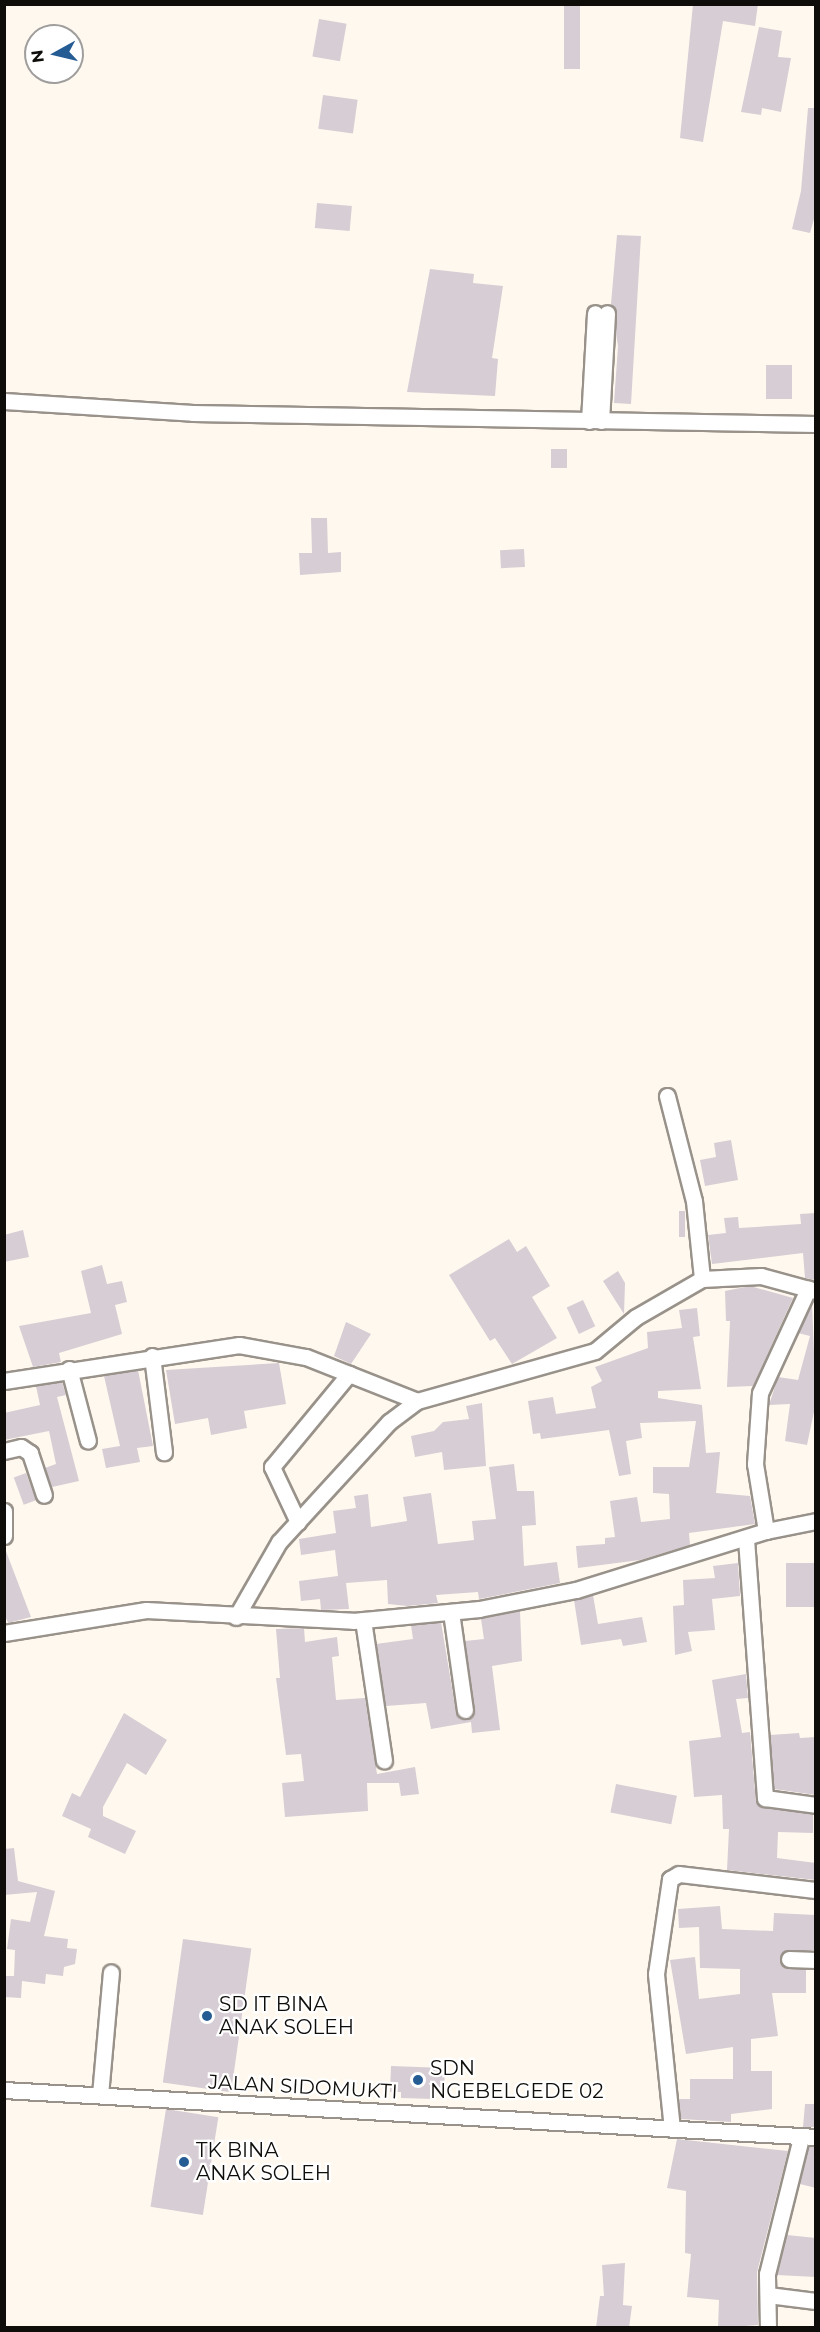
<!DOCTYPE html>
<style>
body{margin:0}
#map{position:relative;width:820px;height:2332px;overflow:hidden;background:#fff8ef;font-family:Montserrat,sans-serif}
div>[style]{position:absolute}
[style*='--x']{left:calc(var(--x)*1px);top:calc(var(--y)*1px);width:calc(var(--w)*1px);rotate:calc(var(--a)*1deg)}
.building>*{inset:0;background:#d7cdd4;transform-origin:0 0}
.roads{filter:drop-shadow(2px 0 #98928a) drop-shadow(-2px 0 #98928a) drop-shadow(0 2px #98928a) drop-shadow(0 -2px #98928a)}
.minor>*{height:15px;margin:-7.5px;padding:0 7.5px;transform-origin:7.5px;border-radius:7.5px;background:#fff}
.dots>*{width:16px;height:16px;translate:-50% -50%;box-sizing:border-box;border:3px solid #fff;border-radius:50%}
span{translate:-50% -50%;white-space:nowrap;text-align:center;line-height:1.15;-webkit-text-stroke:4.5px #fff;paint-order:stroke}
.poi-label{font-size:20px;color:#0f0d0a}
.left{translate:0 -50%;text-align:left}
.street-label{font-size:20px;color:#0f0d0a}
.frame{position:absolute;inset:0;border:6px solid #0f0d0a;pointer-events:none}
.north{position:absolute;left:24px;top:24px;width:60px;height:60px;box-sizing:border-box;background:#fff;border:2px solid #9f9e9d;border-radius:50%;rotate:262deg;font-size:16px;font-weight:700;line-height:24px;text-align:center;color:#0f0d0a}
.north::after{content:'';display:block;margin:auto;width:21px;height:27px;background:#255c94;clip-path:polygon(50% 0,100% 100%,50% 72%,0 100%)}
</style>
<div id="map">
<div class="building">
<i style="left:564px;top:4px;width:16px;height:65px"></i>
<i style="clip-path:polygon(693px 4px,758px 4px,755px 26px,723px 21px,703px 142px,680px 138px)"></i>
<i style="left:319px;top:19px;width:28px;height:38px;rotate:10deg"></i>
<i style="clip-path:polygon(759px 27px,782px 31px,778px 57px,791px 58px,781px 112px,762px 108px,761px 115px,741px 112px)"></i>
<i style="left:323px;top:95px;width:35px;height:34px;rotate:8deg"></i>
<i style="clip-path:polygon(808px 108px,816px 108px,816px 212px,810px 233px,792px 229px,801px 191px)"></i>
<i style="left:317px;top:203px;width:35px;height:25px;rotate:5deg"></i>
<i style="clip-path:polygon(617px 235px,641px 236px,631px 404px,614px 403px,618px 346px,611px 304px)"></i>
<i style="clip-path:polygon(430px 269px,474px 274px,473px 283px,503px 286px,492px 358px,498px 359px,495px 396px,407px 392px)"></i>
<i style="left:792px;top:365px;width:34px;height:26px;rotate:90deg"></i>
<i style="left:551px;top:449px;width:16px;height:19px"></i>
<i style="clip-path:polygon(311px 518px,327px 518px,328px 553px,341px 552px,341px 572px,300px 575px,299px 553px,312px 553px)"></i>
<i style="left:524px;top:549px;width:18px;height:24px;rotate:87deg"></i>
<i style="clip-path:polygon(731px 1140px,738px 1180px,705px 1186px,700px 1160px,716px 1157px,714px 1143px)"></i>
<i style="left:679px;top:1211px;width:6px;height:26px"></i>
<i style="clip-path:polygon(816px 1213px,816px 1280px,805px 1278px,803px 1253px,712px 1264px,708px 1235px,726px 1233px,724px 1218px,738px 1217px,739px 1228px,801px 1224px,800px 1214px)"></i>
<i style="clip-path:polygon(23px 1230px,29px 1257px,4px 1262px,4px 1235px)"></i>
<i style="clip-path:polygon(509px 1239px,517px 1252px,526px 1246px,550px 1286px,532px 1297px,557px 1338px,512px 1364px,495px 1338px,490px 1341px,449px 1275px)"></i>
<i style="clip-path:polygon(102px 1265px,107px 1284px,122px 1281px,127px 1302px,115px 1305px,122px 1334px,59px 1353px,61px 1362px,33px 1367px,19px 1326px,91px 1313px,81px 1271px)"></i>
<i style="clip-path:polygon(618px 1271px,625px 1283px,624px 1314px,603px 1281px)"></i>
<i style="clip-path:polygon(750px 1286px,793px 1298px,753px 1386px,727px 1387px,730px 1321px,726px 1321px,725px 1291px)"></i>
<i style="left:583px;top:1300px;width:29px;height:18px;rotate:65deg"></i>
<i style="clip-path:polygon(812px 1303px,816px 1402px,807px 1445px,785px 1441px,790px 1404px,769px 1405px,778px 1377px,798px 1380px,810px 1336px,798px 1333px)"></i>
<i style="clip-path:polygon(697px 1308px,700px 1336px,693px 1337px,701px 1389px,658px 1391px,658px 1398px,702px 1405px,706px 1453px,720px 1452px,716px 1493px,750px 1496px,755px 1524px,689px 1533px,690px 1545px,640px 1560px,578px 1568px,576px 1546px,605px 1544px,605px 1538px,615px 1537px,610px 1501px,637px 1497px,641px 1522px,670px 1519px,669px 1494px,653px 1493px,653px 1467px,689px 1467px,696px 1421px,640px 1423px,642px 1438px,626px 1441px,631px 1474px,619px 1476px,609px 1430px,541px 1439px,540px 1433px,533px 1434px,528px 1401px,553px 1397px,556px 1414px,596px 1408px,591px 1387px,602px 1381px,595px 1367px,648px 1348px,647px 1332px,682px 1328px,679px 1310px)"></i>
<i style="clip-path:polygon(346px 1322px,371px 1334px,351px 1364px,334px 1356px)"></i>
<i style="clip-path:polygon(279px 1363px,286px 1404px,244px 1411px,247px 1428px,211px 1435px,208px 1418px,175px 1424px,166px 1370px)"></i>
<i style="clip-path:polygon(138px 1370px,153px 1446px,137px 1448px,140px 1462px,106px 1468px,102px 1449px,120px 1446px,104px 1376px)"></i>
<i style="clip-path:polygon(62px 1382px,66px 1395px,57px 1397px,79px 1481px,52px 1487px,45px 1468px,56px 1464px,49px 1431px,4px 1440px,4px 1413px,40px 1405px,36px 1386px)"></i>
<i style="clip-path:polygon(482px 1403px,486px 1466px,444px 1470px,442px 1452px,415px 1457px,411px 1436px,434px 1431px,443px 1422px,469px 1419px,466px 1406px)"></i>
<i style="clip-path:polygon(514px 1464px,517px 1491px,534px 1491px,536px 1525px,522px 1526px,524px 1566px,557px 1562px,560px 1583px,479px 1599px,478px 1592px,436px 1595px,438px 1603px,407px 1606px,388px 1604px,387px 1580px,346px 1583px,349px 1609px,321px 1610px,320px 1599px,301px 1601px,299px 1581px,338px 1576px,335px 1550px,301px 1555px,299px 1539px,336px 1533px,333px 1511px,356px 1508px,354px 1496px,368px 1494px,371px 1527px,407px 1521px,403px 1497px,431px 1493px,438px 1544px,474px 1540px,472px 1521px,496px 1519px,489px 1467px)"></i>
<i style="left:26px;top:1473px;width:29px;height:13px;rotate:70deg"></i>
<i style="clip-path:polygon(4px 1546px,31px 1617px,8px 1623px,4px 1613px)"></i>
<i style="clip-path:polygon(738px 1563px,740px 1596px,712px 1599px,715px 1630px,688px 1632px,692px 1651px,675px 1655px,673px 1606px,684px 1605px,683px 1580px,715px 1578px,713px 1566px)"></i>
<i style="left:816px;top:1563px;width:44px;height:30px;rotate:90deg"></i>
<i style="clip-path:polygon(593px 1595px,598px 1624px,642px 1617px,647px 1642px,623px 1646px,621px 1639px,581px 1645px,574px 1600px)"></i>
<i style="clip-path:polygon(520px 1611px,522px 1661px,492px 1666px,500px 1730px,472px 1733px,471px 1722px,431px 1729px,426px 1703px,386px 1706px,376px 1644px,413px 1639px,411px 1625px,441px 1622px,456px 1712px,462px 1719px,471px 1718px,475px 1709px,465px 1641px,484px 1639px,481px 1619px)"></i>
<i style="clip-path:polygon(304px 1628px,305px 1642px,337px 1637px,339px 1656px,332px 1657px,336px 1700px,365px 1698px,377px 1774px,415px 1767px,419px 1794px,401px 1796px,399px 1783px,367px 1783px,368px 1811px,285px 1817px,282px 1783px,304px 1781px,301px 1754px,286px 1755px,276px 1678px,280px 1678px,276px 1629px)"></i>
<i style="clip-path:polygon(746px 1674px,748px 1698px,736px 1699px,742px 1733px,750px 1732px,756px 1802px,813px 1814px,813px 1833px,778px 1832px,777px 1858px,816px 1863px,816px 1880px,727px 1870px,729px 1829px,723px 1829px,722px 1795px,694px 1797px,689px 1741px,721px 1737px,712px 1680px)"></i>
<i style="clip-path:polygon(124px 1713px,167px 1740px,146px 1775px,127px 1763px,103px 1807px,103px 1816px,136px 1831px,125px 1854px,88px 1837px,91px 1829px,62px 1816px,72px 1793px,80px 1797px)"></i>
<i style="clip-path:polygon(799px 1733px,800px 1738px,816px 1737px,816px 1795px,774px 1789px,770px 1735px)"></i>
<i style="left:616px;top:1784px;width:62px;height:29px;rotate:11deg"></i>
<i style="clip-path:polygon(14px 1848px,18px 1881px,55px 1891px,44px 1936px,68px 1939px,67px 1948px,77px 1949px,75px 1964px,64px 1967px,63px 1976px,46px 1974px,45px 1984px,22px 1981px,21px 1998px,4px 1997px,4px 1976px,14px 1976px,15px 1950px,7px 1949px,11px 1919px,30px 1922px,37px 1892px,4px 1895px,4px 1849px)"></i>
<i style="clip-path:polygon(720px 1906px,722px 1929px,773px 1931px,774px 1913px,816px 1915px,816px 1950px,781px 1953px,783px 1967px,806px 1969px,806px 1993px,772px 1993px,778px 2036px,751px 2039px,751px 2071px,772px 2071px,772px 2109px,731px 2114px,731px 2122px,681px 2119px,679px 2099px,690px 2099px,690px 2079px,733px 2079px,733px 2047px,686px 2054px,670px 1960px,695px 1957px,699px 1999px,740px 1994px,740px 1969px,700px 1968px,699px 1927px,679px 1928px,678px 1909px)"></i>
<i style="left:183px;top:1939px;width:69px;height:145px;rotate:8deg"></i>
<i style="clip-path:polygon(391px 2066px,445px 2068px,444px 2094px,434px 2093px,434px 2099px,401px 2098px,401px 2092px,390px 2092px)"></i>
<i style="clip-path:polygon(805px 2104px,816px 2104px,816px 2127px,803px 2127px)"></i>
<i style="left:166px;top:2109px;width:53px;height:99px;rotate:9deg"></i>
<i style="clip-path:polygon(677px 2139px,788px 2151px,757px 2272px,758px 2325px,718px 2328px,719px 2300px,687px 2297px,691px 2254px,685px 2253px,686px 2191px,667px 2188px)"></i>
<i style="clip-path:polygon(809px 2146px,816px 2147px,816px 2188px,800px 2184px)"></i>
<i style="clip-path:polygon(787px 2235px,816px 2238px,816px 2277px,777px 2275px)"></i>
<i style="clip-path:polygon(625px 2263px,623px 2305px,632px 2306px,629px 2328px,596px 2328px,600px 2296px,604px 2296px,602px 2265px)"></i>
</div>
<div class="roads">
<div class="minor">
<i style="--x:4;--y:401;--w:189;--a:3.6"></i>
<i style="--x:193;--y:413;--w:623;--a:1.01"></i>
<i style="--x:589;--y:421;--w:108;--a:-86.8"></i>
<i style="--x:601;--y:421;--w:108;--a:-86.8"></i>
<i style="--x:667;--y:1096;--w:108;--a:75.6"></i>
<i style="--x:694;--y:1201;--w:78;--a:84.1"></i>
<i style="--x:152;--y:1356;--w:97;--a:82.9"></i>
<i style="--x:69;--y:1369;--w:74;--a:75.2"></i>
<i style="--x:4;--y:1381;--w:238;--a:-8.7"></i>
<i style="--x:239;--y:1345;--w:68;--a:10.2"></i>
<i style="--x:306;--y:1357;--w:119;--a:21.6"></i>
<i style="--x:4;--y:1451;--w:17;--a:-13"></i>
<i style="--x:21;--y:1447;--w:11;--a:34"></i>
<i style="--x:30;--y:1453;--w:44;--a:71.6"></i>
<i style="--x:4;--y:1511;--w:25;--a:90"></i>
<i style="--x:298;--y:1522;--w:61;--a:-115.3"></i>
<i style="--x:272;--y:1467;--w:121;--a:-50.4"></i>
<i style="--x:766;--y:1531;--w:68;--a:-99.3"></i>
<i style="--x:755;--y:1464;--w:71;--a:-86"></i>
<i style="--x:760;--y:1393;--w:115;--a:-65.2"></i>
<i style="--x:746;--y:1539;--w:260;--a:85.8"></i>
<i style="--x:765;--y:1798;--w:51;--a:7.8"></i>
<i style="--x:451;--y:1612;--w:99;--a:81.9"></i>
<i style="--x:236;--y:1617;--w:86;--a:-60.2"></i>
<i style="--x:279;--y:1542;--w:163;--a:-47.5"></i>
<i style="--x:389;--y:1422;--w:35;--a:-37"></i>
<i style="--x:417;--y:1401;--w:185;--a:-15.7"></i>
<i style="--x:595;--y:1351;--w:53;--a:-39.7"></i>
<i style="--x:636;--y:1317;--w:76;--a:-29.9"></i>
<i style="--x:702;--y:1279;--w:59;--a:-2.9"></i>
<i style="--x:761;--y:1276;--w:57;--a:15.3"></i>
<i style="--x:363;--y:1620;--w:142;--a:81.5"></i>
<i style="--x:4;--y:1633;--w:144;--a:-9.2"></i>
<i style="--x:146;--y:1610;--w:207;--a:3"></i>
<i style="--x:353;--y:1621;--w:127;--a:-5.4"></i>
<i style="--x:479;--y:1609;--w:99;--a:-11.1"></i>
<i style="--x:576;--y:1590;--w:199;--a:-17.3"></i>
<i style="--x:766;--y:1531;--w:51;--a:-11.3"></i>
<i style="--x:789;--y:1959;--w:27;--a:2"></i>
<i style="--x:4;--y:2090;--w:813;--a:3.31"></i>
<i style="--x:100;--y:2095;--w:123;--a:-84.9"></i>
<i style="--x:672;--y:2129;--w:156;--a:-95.9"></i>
<i style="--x:656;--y:1974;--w:96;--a:-81.6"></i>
<i style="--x:670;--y:1879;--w:10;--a:-29"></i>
<i style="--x:679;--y:1874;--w:138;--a:6.7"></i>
<i style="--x:768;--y:2295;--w:48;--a:7.1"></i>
<i style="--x:768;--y:2328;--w:54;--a:-91.1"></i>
<i style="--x:767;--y:2274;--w:140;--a:-76"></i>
</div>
</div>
<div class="dots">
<i style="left:207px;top:2016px;background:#255c94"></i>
<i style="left:418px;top:2080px;background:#255c94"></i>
<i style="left:184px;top:2162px;background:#255c94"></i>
</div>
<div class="poi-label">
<span class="left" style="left:219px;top:2016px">SD IT BINA<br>ANAK SOLEH</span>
<span class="left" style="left:430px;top:2080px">SDN<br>NGEBELGEDE 02</span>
<span class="left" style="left:196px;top:2162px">TK BINA<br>ANAK SOLEH</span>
</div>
<div class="street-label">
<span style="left:303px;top:2087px;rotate:3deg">JALAN SIDOMUKTI</span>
</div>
<div class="frame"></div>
<div class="north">N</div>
</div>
